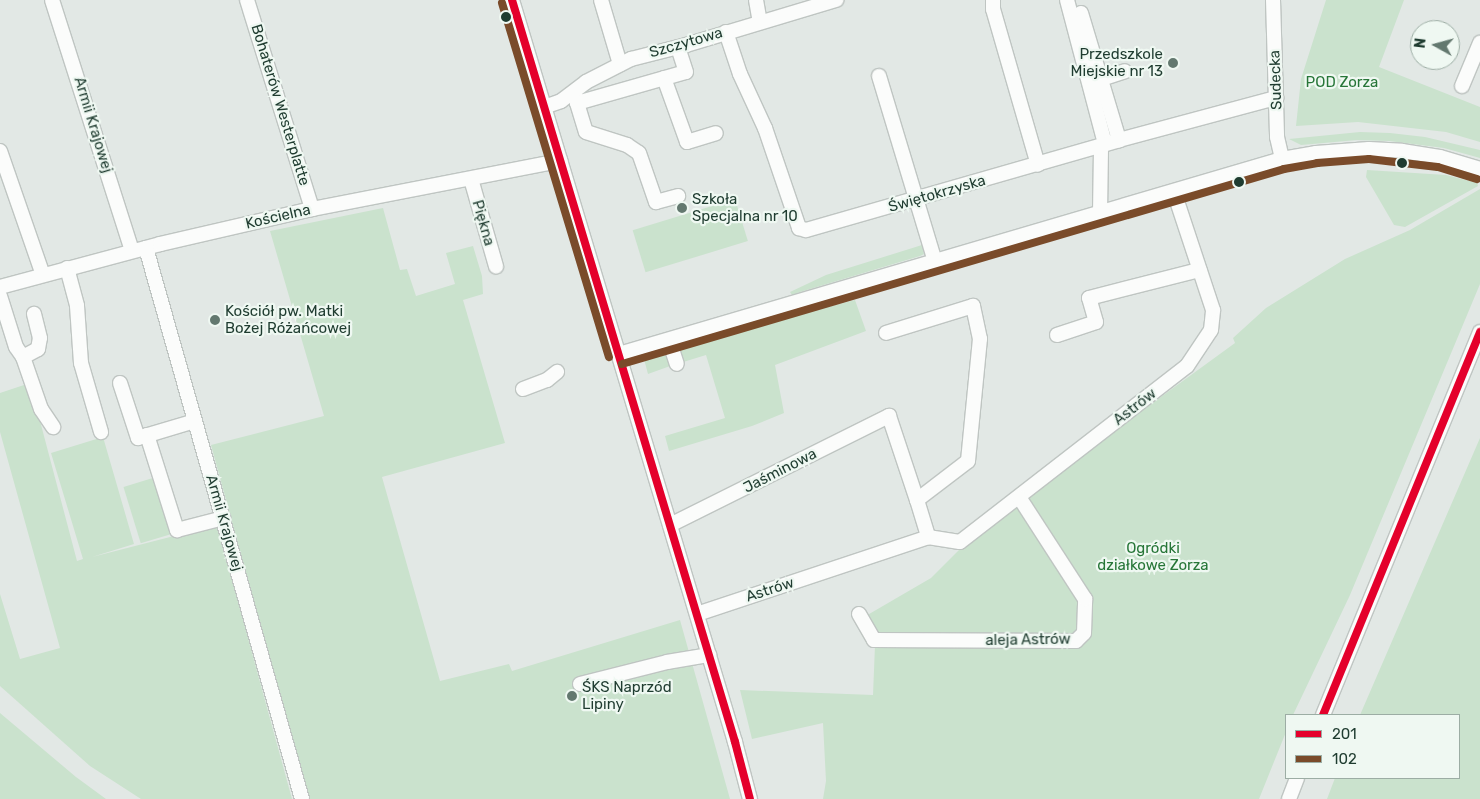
<!DOCTYPE html>
<meta charset="utf-8">
<style>
body{margin:0}
#map{position:relative;width:1480px;height:799px;overflow:hidden;background:#e2e8e5;font-family:Rubik,sans-serif}
div>[style]{position:absolute}
[style*='--x']{left:calc(var(--x)*1px);top:calc(var(--y)*1px);width:calc(var(--w)*1px);rotate:calc(var(--a)*1deg)}
.green>*{inset:0;background:#cae2cd;transform-origin:0 0}
.roads{filter:drop-shadow(1px 0 #bfc5c2) drop-shadow(-1px 0 #bfc5c2) drop-shadow(0 1px #bfc5c2) drop-shadow(0 -1px #bfc5c2)}
.minor>*{height:14px;margin:-7px;padding:0 7px;transform-origin:7px;border-radius:7px;background:#fbfcfb}
.bus-1>*{height:8px;margin:-4px;padding:0 4px;transform-origin:4px;border-radius:4px;background:#e4002b}
.bus-2>*{height:8px;margin:-4px;padding:0 4px;transform-origin:4px;border-radius:4px;background:#7a4b2a}
.dots>*{width:14px;height:14px;translate:-50% -50%;box-sizing:border-box;border:2px solid #eff8f2;border-radius:50%}
span{translate:-50% -50%;white-space:nowrap;text-align:center;line-height:1.15;-webkit-text-stroke:4.5px #eff8f2;paint-order:stroke}
.street-label{font-size:15px;color:#1f3c30}
.poi-label{font-size:15px;color:#1f3c30}
.right{translate:-100% -50%;text-align:right}
.left{translate:0 -50%;text-align:left}
.park-label{font-size:15px;color:#277638}
.legend{position:absolute;left:1285px;top:714px;width:175px;height:65px;box-sizing:border-box;background:#eff8f2;border:1px solid #9cada4;margin:0;padding:6px 9px;list-style:none;font-size:15px;color:#1f3c30}
.legend li{display:flex;align-items:center;gap:10px;height:25px}
.legend b{width:25px;border:1px solid #9cada4}
.north{position:absolute;left:1410px;top:20px;width:50px;height:50px;box-sizing:border-box;background:#eff8f2;border:1px solid #9cada4;border-radius:50%;rotate:277deg;font-size:14px;font-weight:700;line-height:20px;text-align:center;color:#1f3c30}
.north::after{content:'';display:block;margin:auto;width:18px;height:22px;background:#63786f;clip-path:polygon(50% 0,100% 100%,50% 72%,0 100%)}
</style>
<div id="map">
<div class="green">
<i style="clip-path:polygon(1326px 0,1404px 0,1379px 67px,1480px 107px,1480px 142px,1446px 132px,1358px 122px,1296px 126px,1301px 79px)"></i>
<i style="clip-path:polygon(1360px 132px,1390px 133px,1425px 137px,1480px 150px,1480px 158px,1444px 148px,1389px 141px,1357px 140px,1301px 145px,1289px 139px)"></i>
<i style="clip-path:polygon(1367px 170px,1446px 175px,1477px 183px,1478px 186px,1405px 227px,1394px 225px,1366px 177px)"></i>
<i style="clip-path:polygon(1480px 189px,1480px 284px,1350px 595px,1293px 715px,1286px 715px,1286px 732px,1259px 799px,823px 799px,826px 781px,823px 723px,752px 739px,740px 690px,873px 695px,875px 645px,864px 617px,931px 578px,981px 528px,1235px 343px,1233px 338px,1266px 308px,1345px 259px,1410px 230px)"></i>
<i style="left:735px;top:199px;width:44px;height:107px;rotate:73deg"></i>
<i style="clip-path:polygon(383px 208px,400px 270px,407px 269px,416px 296px,455px 284px,446px 253px,473px 246px,482px 276px,483px 294px,463px 300px,505px 443px,382px 477px,440px 681px,509px 664px,512px 671px,680px 620px,730px 799px,308px 799px,211px 445px,324px 416px,270px 231px)"></i>
<i style="clip-path:polygon(922px 245px,924px 254px,920px 256px,800px 292px,792px 295px,790px 292px,826px 275px)"></i>
<i style="clip-path:polygon(855px 300px,866px 331px,775px 365px,784px 413px,752px 426px,669px 451px,665px 436px,725px 418px,706px 355px,680px 363px,681px 345px)"></i>
<i style="clip-path:polygon(662px 352px,673px 365px,648px 374px,644px 359px)"></i>
<i style="clip-path:polygon(30px 383px,77px 561px,83px 559px,51px 453px,103px 437px,134px 544px,92px 557px,217px 525px,292px 799px,141px 799px,90px 766px,0 686px,0 594px,20px 659px,60px 648px,0 432px,0 393px)"></i>
<i style="clip-path:polygon(1480px 438px,1480px 799px,1327px 799px,1335px 778px,1459px 778px,1459px 715px,1360px 715px)"></i>
<i style="left:156px;top:477px;width:59px;height:34px;rotate:73deg"></i>
<i style="clip-path:polygon(0 713px,76px 777px,106px 799px,0 799px)"></i>
</div>
<div class="roads">
<div class="minor">
<i style="--x:52;--y:0;--w:263;--a:72.3"></i>
<i style="--x:247;--y:0;--w:219;--a:72.7"></i>
<i style="--x:512;--y:0;--w:775;--a:73.27"></i>
<i style="--x:735;--y:742;--w:59;--a:75.3"></i>
<i style="--x:601;--y:0;--w:67;--a:73.5"></i>
<i style="--x:756;--y:0;--w:22;--a:80"></i>
<i style="--x:993;--y:0;--w:9;--a:90"></i>
<i style="--x:993;--y:9;--w:162;--a:73.9"></i>
<i style="--x:1067;--y:0;--w:149;--a:75.2"></i>
<i style="--x:1273;--y:0;--w:137;--a:88.3"></i>
<i style="--x:1277;--y:137;--w:23;--a:77"></i>
<i style="--x:1081;--y:13;--w:133;--a:73.3"></i>
<i style="--x:726;--y:32;--w:44;--a:71.6"></i>
<i style="--x:740;--y:74;--w:60;--a:65.2"></i>
<i style="--x:765;--y:128;--w:106;--a:71.2"></i>
<i style="--x:799;--y:228;--w:7;--a:16"></i>
<i style="--x:806;--y:230;--w:326;--a:-16"></i>
<i style="--x:1119;--y:140;--w:163;--a:-15"></i>
<i style="--x:879;--y:76;--w:194;--a:73.2"></i>
<i style="--x:664;--y:78;--w:68;--a:70.2"></i>
<i style="--x:687;--y:142;--w:30;--a:-17"></i>
<i style="--x:1101;--y:79;--w:25;--a:-18"></i>
<i style="--x:1462;--y:86;--w:47;--a:-67.3"></i>
<i style="--x:575;--y:95;--w:8;--a:76"></i>
<i style="--x:577;--y:103;--w:113;--a:-15.9"></i>
<i style="--x:686;--y:72;--w:26;--a:-108"></i>
<i style="--x:577;--y:103;--w:30;--a:73"></i>
<i style="--x:586;--y:132;--w:43;--a:17.6"></i>
<i style="--x:627;--y:145;--w:14;--a:34"></i>
<i style="--x:639;--y:153;--w:52;--a:70.9"></i>
<i style="--x:656;--y:202;--w:23;--a:-15"></i>
<i style="--x:544;--y:107;--w:18;--a:-19"></i>
<i style="--x:561;--y:101;--w:31;--a:-37"></i>
<i style="--x:586;--y:82;--w:51;--a:-27.1"></i>
<i style="--x:631;--y:59;--w:57;--a:-14.3"></i>
<i style="--x:686;--y:45;--w:157;--a:-16.7"></i>
<i style="--x:0;--y:151;--w:131;--a:70.9"></i>
<i style="--x:471;--y:179;--w:91;--a:74"></i>
<i style="--x:1100;--y:213;--w:67;--a:-89.1"></i>
<i style="--x:146;--y:248;--w:573;--a:74.19"></i>
<i style="--x:67;--y:268;--w:39;--a:75"></i>
<i style="--x:77;--y:306;--w:57;--a:86"></i>
<i style="--x:81;--y:363;--w:72;--a:73.8"></i>
<i style="--x:0;--y:287;--w:166;--a:-15"></i>
<i style="--x:160;--y:244;--w:156;--a:-13"></i>
<i style="--x:312;--y:209;--w:253;--a:-11"></i>
<i style="--x:0;--y:296;--w:53;--a:72.6"></i>
<i style="--x:16;--y:347;--w:12;--a:55"></i>
<i style="--x:23;--y:357;--w:17;--a:-28"></i>
<i style="--x:38;--y:349;--w:11;--a:-80"></i>
<i style="--x:40;--y:338;--w:25;--a:-104"></i>
<i style="--x:1057;--y:335;--w:41;--a:-18.4"></i>
<i style="--x:1096;--y:322;--w:25;--a:-106"></i>
<i style="--x:1089;--y:298;--w:114;--a:-14.3"></i>
<i style="--x:669;--y:340;--w:25;--a:72"></i>
<i style="--x:619;--y:354;--w:691;--a:-16.39"></i>
<i style="--x:1282;--y:159;--w:35;--a:-10"></i>
<i style="--x:1316;--y:153;--w:53;--a:-4.3"></i>
<i style="--x:1369;--y:149;--w:33;--a:3"></i>
<i style="--x:1402;--y:151;--w:38;--a:9"></i>
<i style="--x:1440;--y:157;--w:42;--a:16.7"></i>
<i style="--x:23;--y:357;--w:55;--a:70.9"></i>
<i style="--x:41;--y:409;--w:22;--a:56"></i>
<i style="--x:120;--y:383;--w:58;--a:71.9"></i>
<i style="--x:138;--y:438;--w:59;--a:-16.6"></i>
<i style="--x:523;--y:389;--w:26;--a:-21"></i>
<i style="--x:547;--y:380;--w:13;--a:-39"></i>
<i style="--x:147;--y:435;--w:100;--a:72.5"></i>
<i style="--x:177;--y:530;--w:48;--a:-14.6"></i>
<i style="--x:917;--y:500;--w:39;--a:73"></i>
<i style="--x:670;--y:525;--w:245;--a:-26.5"></i>
<i style="--x:889;--y:416;--w:89;--a:71.6"></i>
<i style="--x:917;--y:500;--w:64;--a:-37.4"></i>
<i style="--x:968;--y:461;--w:123;--a:-84.4"></i>
<i style="--x:980;--y:339;--w:34;--a:-102"></i>
<i style="--x:973;--y:306;--w:91;--a:162.8"></i>
<i style="--x:697;--y:614;--w:243;--a:-18.4"></i>
<i style="--x:928;--y:537;--w:32;--a:9"></i>
<i style="--x:960;--y:542;--w:287;--a:-37.8"></i>
<i style="--x:1187;--y:366;--w:43;--a:-56.3"></i>
<i style="--x:1211;--y:330;--w:20;--a:-84"></i>
<i style="--x:1213;--y:310;--w:124;--a:-108.3"></i>
<i style="--x:859;--y:614;--w:30;--a:60"></i>
<i style="--x:874;--y:640;--w:202;--a:0.3"></i>
<i style="--x:1076;--y:641;--w:11;--a:-45"></i>
<i style="--x:1084;--y:633;--w:34;--a:-88"></i>
<i style="--x:1085;--y:599;--w:121;--a:-122.9"></i>
<i style="--x:580;--y:684;--w:90;--a:-14.2"></i>
<i style="--x:667;--y:662;--w:43;--a:-9.5"></i>
<i style="--x:1323;--y:715;--w:414;--a:-67.7"></i>
<i style="--x:1289;--y:799;--w:22;--a:-69"></i>
</div>
</div>
<div class="bus-1">
<i style="--x:512;--y:0;--w:775;--a:73.27"></i>
<i style="--x:735;--y:742;--w:59;--a:75.3"></i>
<i style="--x:1323;--y:715;--w:414;--a:-67.7"></i>
</div>
<div class="bus-2">
<i style="--x:502;--y:3;--w:370;--a:73.2"></i>
<i style="--x:622;--y:364;--w:690;--a:-16.41"></i>
<i style="--x:1284;--y:169;--w:34;--a:-10"></i>
<i style="--x:1317;--y:163;--w:52;--a:-4.4"></i>
<i style="--x:1369;--y:159;--w:69;--a:6.6"></i>
<i style="--x:1438;--y:167;--w:41;--a:17.1"></i>
</div>
<div class="dots">
<i style="left:506px;top:17px;background:#1f3c30"></i>
<i style="left:1173px;top:63px;background:#63786f"></i>
<i style="left:1402px;top:163px;background:#1f3c30"></i>
<i style="left:1239px;top:182px;background:#1f3c30"></i>
<i style="left:682px;top:208px;background:#63786f"></i>
<i style="left:215px;top:320px;background:#63786f"></i>
<i style="left:572px;top:696px;background:#63786f"></i>
</div>
<div class="street-label">
<span style="left:686px;top:43px;rotate:-16deg">Szczytowa</span>
<span style="left:1276px;top:80px;rotate:-92deg">Sudecka</span>
<span style="left:280px;top:105px;rotate:73deg">Bohaterów Westerplatte</span>
<span style="left:93px;top:125px;rotate:73deg">Armii Krajowej</span>
<span style="left:937px;top:194px;rotate:-16deg">Świętokrzyska</span>
<span style="left:278px;top:217px;rotate:-13deg">Kościelna</span>
<span style="left:483px;top:223px;rotate:74deg">Piękna</span>
<span style="left:1135px;top:407px;rotate:-38deg">Astrów</span>
<span style="left:780px;top:471px;rotate:-27deg">Jaśminowa</span>
<span style="left:224px;top:523px;rotate:74deg">Armii Krajowej</span>
<span style="left:770px;top:590px;rotate:-18deg">Astrów</span>
<span style="left:1028px;top:640px;rotate:-1deg">aleja Astrów</span>
</div>
<div class="poi-label">
<span class="right" style="left:1163px;top:63px">Przedszkole<br>Miejskie nr 13</span>
<span class="left" style="left:692px;top:208px">Szkoła<br>Specjalna nr 10</span>
<span class="left" style="left:225px;top:320px">Kościół pw. Matki<br>Bożej Różańcowej</span>
<span class="left" style="left:582px;top:696px">ŚKS Naprzód<br>Lipiny</span>
</div>
<div class="park-label">
<span style="left:1342px;top:83px">POD Zorza</span>
<span style="left:1153px;top:557px">Ogródki<br>działkowe Zorza</span>
</div>
<ul class="legend">
<li><b style="height:6px;background:#e4002b"></b>201</li>
<li><b style="height:6px;background:#7a4b2a"></b>102</li>
</ul>
<div class="north">N</div>
</div>
